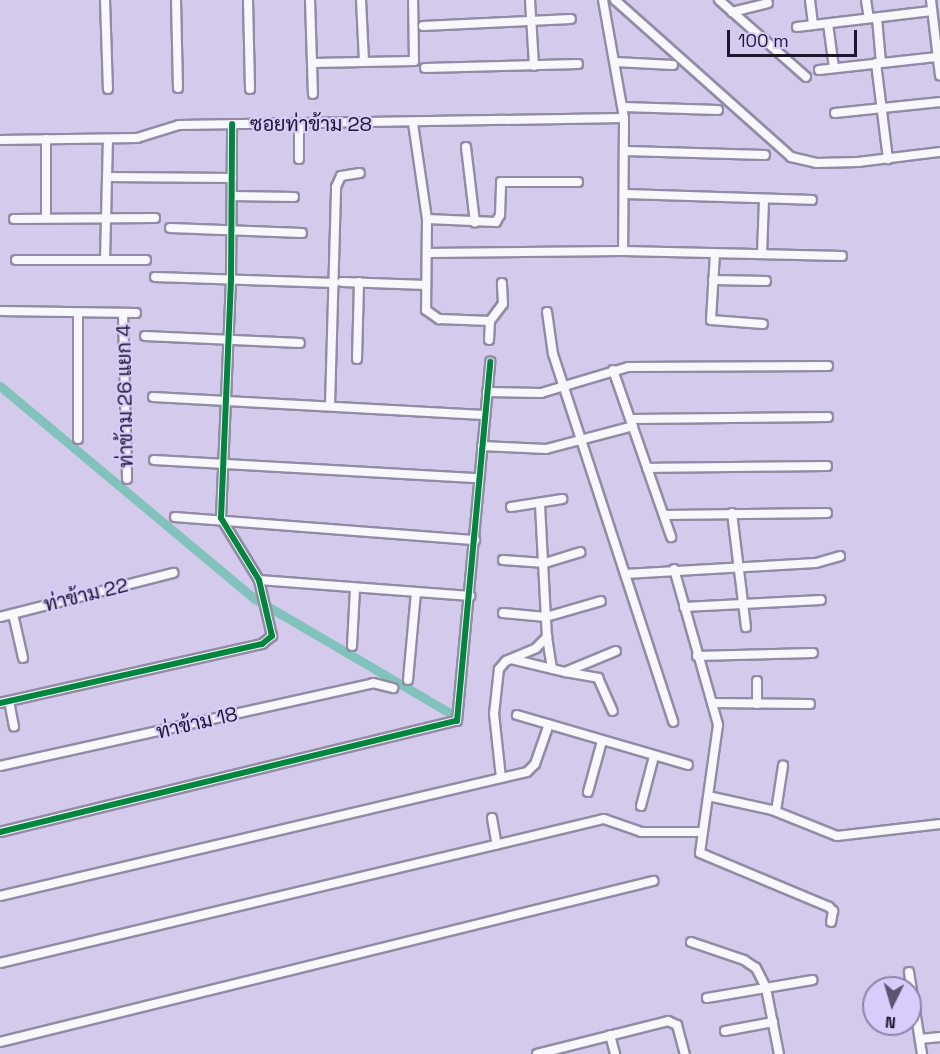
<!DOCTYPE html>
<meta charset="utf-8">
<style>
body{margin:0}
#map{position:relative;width:940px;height:1054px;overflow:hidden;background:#d3caec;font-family:"Space Grotesk",Sarabun,sans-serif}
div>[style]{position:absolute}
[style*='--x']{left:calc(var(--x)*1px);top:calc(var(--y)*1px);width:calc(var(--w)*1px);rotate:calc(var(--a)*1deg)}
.canal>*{height:9px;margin:-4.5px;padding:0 4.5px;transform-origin:4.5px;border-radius:4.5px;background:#82c2bd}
.roads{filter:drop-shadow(2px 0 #938ba5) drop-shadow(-2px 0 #938ba5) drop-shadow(0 2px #938ba5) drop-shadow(0 -2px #938ba5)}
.street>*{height:8px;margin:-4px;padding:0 4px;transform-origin:4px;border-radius:4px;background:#f8f7fc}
.cycleway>*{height:6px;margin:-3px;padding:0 3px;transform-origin:3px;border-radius:3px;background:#00873e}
span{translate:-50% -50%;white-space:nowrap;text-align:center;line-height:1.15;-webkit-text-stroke:4.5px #d9ccfd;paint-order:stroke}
.street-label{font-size:20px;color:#1d162c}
.north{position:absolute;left:862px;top:976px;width:60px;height:60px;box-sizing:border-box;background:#d9ccfd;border:2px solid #8e83a9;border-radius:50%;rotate:185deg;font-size:16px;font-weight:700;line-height:24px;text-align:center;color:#1d162c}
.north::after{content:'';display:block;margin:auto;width:21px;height:27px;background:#5d556f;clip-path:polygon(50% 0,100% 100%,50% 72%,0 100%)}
.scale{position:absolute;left:727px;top:30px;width:130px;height:27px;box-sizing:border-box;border:3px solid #1d162c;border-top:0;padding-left:8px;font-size:18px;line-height:21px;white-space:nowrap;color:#1d162c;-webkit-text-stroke:4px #d9ccfd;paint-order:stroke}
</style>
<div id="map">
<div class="canal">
<i style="--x:0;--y:386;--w:332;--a:39.9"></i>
<i style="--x:255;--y:599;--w:224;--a:30.3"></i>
</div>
<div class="roads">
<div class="street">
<i style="--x:105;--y:0;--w:89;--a:88.1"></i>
<i style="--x:176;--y:0;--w:88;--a:88.7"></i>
<i style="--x:248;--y:0;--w:89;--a:88.7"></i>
<i style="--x:310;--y:0;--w:94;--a:88.2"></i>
<i style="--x:361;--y:0;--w:62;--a:87.2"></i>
<i style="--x:530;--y:0;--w:66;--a:86.5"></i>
<i style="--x:603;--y:0;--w:120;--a:79.9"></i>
<i style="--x:624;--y:118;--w:133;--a:90.4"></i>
<i style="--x:615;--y:0;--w:236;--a:41.7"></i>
<i style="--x:791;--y:157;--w:26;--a:13"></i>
<i style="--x:816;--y:163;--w:42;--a:-1.4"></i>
<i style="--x:858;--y:162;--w:83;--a:-7"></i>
<i style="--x:719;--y:0;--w:116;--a:41.5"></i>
<i style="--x:810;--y:0;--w:25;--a:83"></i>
<i style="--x:866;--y:0;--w:18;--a:81"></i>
<i style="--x:931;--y:0;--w:76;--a:83.2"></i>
<i style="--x:732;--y:12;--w:37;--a:-14"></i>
<i style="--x:877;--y:18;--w:45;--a:84.9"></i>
<i style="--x:828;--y:24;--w:44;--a:82.2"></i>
<i style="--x:423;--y:26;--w:148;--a:-2.7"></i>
<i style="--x:797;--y:27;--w:136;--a:-6.8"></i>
<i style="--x:615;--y:62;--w:58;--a:3"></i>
<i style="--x:313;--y:63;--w:101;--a:-1.1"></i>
<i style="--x:414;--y:61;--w:61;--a:-90.9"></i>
<i style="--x:876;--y:63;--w:97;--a:82.9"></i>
<i style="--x:425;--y:68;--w:153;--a:-1.5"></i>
<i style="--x:819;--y:70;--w:119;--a:-6.3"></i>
<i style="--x:623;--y:107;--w:95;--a:1.8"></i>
<i style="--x:835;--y:113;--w:106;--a:-6"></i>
<i style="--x:299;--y:123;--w:36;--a:90"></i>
<i style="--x:413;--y:123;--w:97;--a:81.7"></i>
<i style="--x:427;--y:219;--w:91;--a:90.6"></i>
<i style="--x:426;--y:310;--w:16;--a:35"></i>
<i style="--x:439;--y:319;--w:51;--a:2.2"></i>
<i style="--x:46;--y:139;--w:79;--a:90"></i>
<i style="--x:0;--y:140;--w:137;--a:-0.8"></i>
<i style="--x:137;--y:138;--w:44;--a:-17.2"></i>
<i style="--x:179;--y:125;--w:445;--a:-0.9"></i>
<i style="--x:466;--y:147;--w:76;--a:83.2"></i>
<i style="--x:626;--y:151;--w:139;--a:1.6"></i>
<i style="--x:107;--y:177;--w:125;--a:0.5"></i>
<i style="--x:625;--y:194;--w:187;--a:1.8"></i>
<i style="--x:232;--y:196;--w:62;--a:0.9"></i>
<i style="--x:14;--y:219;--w:141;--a:-0.4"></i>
<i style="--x:427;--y:219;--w:69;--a:2.5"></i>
<i style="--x:496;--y:222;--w:8;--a:-60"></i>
<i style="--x:500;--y:215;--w:33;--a:-88"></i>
<i style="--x:501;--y:182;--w:77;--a:0"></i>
<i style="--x:170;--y:228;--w:132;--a:2.2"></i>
<i style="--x:427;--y:253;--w:196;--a:-0.6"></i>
<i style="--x:623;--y:251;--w:219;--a:1.3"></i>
<i style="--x:715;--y:253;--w:67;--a:93.4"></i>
<i style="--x:711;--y:320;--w:52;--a:4.4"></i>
<i style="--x:762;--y:254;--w:55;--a:-87.9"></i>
<i style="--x:16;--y:260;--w:130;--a:0"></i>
<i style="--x:105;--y:260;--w:121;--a:-88.6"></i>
<i style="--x:155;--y:277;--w:180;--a:1.9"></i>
<i style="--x:713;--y:280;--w:53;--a:1.1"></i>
<i style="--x:342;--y:282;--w:84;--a:2"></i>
<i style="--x:0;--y:311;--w:136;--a:0.8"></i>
<i style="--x:547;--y:312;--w:42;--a:81.9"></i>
<i style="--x:553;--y:354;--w:387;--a:71.9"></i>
<i style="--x:123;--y:313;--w:166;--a:88.6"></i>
<i style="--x:78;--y:314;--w:125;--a:90"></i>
<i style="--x:145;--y:336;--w:155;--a:2.6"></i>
<i style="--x:489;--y:340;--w:19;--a:-87"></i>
<i style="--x:490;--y:321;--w:21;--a:-53"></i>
<i style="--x:503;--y:304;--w:21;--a:-93"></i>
<i style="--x:357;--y:359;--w:77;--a:-88.5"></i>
<i style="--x:613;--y:370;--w:177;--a:70.8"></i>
<i style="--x:487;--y:392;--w:54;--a:1.1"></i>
<i style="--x:541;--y:393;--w:91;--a:-16.6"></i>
<i style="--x:628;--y:367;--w:200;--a:-0.3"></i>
<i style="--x:153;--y:397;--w:331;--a:3.1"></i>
<i style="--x:330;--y:406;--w:219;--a:-88.4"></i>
<i style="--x:336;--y:187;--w:12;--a:-66"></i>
<i style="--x:341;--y:176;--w:19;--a:-9"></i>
<i style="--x:631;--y:419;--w:197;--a:-0.6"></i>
<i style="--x:482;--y:446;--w:64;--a:2.7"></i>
<i style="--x:546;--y:449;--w:90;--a:-14.8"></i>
<i style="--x:154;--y:460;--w:325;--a:3.2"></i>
<i style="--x:647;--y:468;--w:180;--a:-0.6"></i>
<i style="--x:540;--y:505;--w:132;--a:87"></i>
<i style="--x:547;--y:637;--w:32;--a:81"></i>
<i style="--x:511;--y:507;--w:52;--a:-8.9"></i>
<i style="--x:732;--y:513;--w:115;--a:83"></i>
<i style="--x:664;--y:515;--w:163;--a:-0.7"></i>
<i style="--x:175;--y:517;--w:301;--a:4.4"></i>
<i style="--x:503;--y:560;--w:42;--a:4.1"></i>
<i style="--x:545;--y:563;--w:37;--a:-17"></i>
<i style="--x:674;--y:569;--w:162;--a:74.2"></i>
<i style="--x:718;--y:725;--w:129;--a:98"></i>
<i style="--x:700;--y:853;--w:140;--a:22.7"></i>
<i style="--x:829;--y:907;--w:6;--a:45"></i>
<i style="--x:833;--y:911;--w:11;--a:100"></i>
<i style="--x:625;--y:574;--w:191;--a:-3.3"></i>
<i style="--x:816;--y:563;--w:25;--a:-16"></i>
<i style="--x:259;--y:580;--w:212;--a:4.3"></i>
<i style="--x:684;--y:607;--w:137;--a:-2.9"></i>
<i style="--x:503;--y:613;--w:43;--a:5.3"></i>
<i style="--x:546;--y:617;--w:57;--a:-16.2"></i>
<i style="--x:13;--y:614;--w:45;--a:77.2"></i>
<i style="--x:0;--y:617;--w:179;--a:-14.3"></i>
<i style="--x:352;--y:646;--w:58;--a:-87"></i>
<i style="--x:697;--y:656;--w:116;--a:-1.5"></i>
<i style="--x:511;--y:659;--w:56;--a:13.5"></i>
<i style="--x:565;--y:672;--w:55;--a:-22.4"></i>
<i style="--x:565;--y:672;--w:34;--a:10"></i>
<i style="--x:598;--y:678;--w:36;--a:66"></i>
<i style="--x:408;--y:680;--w:88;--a:-84.8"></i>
<i style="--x:757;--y:681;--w:23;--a:90"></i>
<i style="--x:9;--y:701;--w:26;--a:79"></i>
<i style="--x:0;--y:703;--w:269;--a:-12.7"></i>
<i style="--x:262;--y:644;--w:13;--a:-39"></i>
<i style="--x:272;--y:636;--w:57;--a:-103.1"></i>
<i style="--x:259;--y:580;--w:73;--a:-121.5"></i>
<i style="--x:221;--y:518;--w:237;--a:-87.6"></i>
<i style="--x:231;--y:281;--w:157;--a:-89.6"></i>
<i style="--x:712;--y:703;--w:98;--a:0.6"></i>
<i style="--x:517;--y:715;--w:178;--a:16.3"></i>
<i style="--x:0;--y:766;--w:382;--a:-12.5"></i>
<i style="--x:373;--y:683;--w:21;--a:14"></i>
<i style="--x:501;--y:778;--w:64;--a:-96.2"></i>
<i style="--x:494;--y:714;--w:45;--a:-83.7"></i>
<i style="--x:499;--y:669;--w:11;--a:-49"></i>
<i style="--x:506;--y:661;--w:33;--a:-23"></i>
<i style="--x:536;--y:648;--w:16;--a:-45"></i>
<i style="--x:588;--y:792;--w:53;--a:-74.6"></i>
<i style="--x:708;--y:796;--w:66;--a:12.3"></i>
<i style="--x:772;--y:810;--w:70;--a:21.8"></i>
<i style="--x:837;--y:836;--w:104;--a:-6.6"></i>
<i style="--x:641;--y:806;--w:52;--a:-75.4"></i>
<i style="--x:776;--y:811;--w:46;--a:-81.2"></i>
<i style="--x:492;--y:818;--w:27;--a:80"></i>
<i style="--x:0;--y:832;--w:470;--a:-13.7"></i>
<i style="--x:457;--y:721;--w:361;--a:-84.7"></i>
<i style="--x:0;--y:896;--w:541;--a:-13.24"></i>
<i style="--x:527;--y:772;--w:11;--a:-45"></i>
<i style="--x:535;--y:764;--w:42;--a:-70.7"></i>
<i style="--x:691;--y:942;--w:56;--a:18.8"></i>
<i style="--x:744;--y:960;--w:14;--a:34"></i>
<i style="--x:756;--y:968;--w:22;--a:63"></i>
<i style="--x:766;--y:988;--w:67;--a:78.9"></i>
<i style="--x:0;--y:963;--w:621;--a:-13.41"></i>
<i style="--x:604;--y:819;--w:39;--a:19"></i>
<i style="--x:641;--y:832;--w:60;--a:0"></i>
<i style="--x:909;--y:972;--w:83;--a:81"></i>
<i style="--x:707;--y:998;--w:107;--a:-9.7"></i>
<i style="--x:725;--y:1031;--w:49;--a:-10.6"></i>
<i style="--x:610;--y:1035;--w:20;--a:75"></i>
<i style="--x:920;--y:1039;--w:20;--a:-6"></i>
<i style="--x:0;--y:1042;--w:673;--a:-13.85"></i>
<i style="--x:537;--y:1054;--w:135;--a:-14.1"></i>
<i style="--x:668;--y:1021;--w:10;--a:24"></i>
<i style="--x:677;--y:1025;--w:30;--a:75"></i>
</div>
</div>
<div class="cycleway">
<i style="--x:0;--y:703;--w:269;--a:-12.7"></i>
<i style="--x:262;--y:644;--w:13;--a:-39"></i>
<i style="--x:272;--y:636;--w:57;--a:-103.1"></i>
<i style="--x:259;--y:580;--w:73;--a:-121.5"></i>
<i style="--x:221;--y:518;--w:237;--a:-87.6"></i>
<i style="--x:231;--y:281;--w:157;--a:-89.6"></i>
<i style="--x:0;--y:832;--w:470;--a:-13.7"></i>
<i style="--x:457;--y:721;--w:361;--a:-84.7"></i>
</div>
<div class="street-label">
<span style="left:311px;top:124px">ซอยท่าข้าม 28</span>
<span style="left:125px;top:396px;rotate:-91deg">ท่าข้าม 26 แยก 4</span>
<span style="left:86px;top:595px;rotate:-14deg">ท่าข้าม 22</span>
<span style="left:197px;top:723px;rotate:-13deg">ท่าข้าม 18</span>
</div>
<div class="north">N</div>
<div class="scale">100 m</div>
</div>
